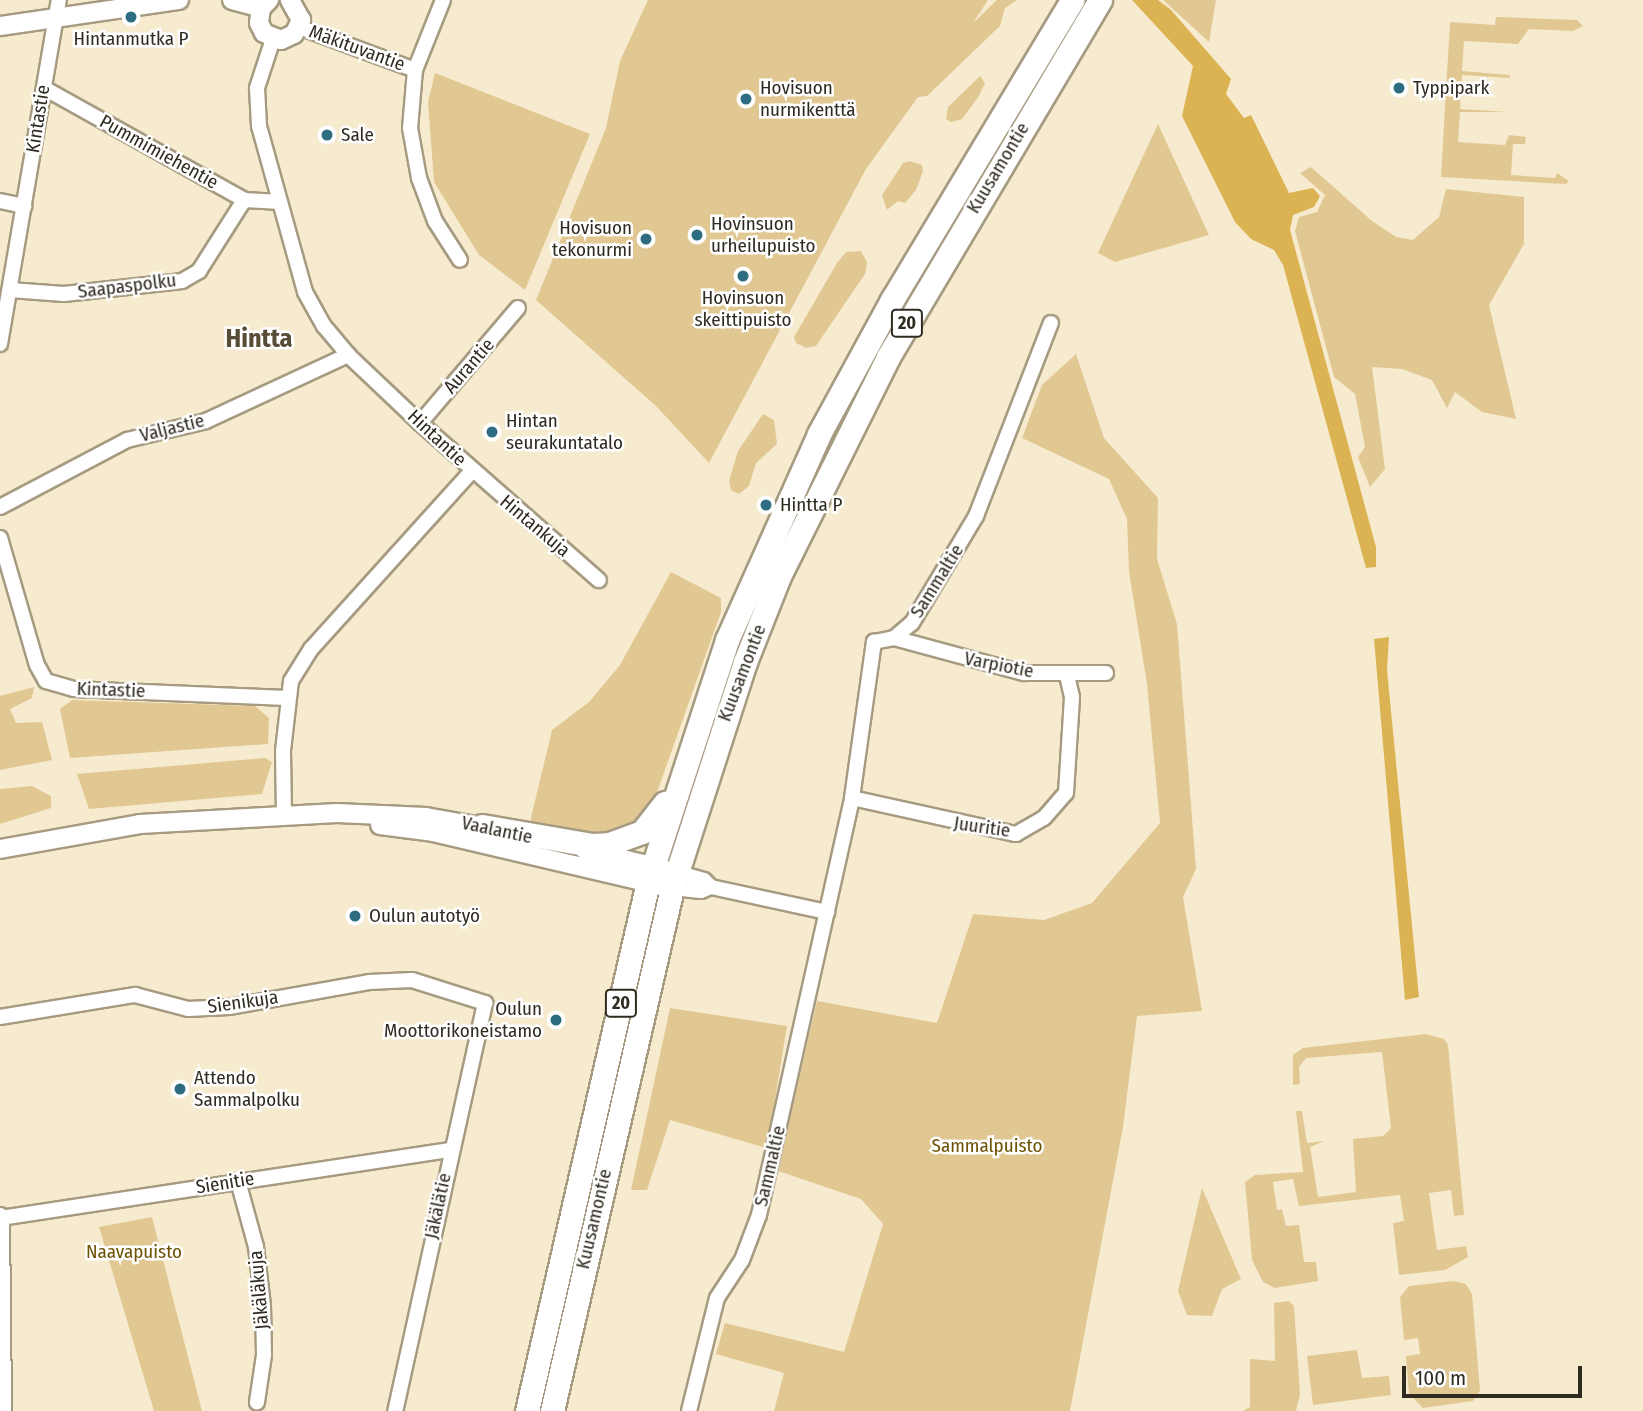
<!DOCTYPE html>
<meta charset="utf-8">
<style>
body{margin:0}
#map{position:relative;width:1643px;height:1411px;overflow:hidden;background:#f7ebcf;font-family:"Fira Sans Condensed",sans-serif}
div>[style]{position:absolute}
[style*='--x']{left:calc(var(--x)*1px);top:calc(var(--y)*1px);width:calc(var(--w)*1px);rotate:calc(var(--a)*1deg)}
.green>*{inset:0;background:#e1c893}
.water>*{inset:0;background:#dcb353}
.roads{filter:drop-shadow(2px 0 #a69a81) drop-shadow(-2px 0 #a69a81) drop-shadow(0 2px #a69a81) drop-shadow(0 -2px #a69a81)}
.minor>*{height:14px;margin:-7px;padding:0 7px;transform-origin:7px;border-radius:7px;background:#fff}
.tertiary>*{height:18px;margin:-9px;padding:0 9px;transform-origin:9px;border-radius:9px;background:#fff}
.trunk>*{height:23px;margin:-11.5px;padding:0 11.5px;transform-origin:11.5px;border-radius:11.5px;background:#fff}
.dots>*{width:19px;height:19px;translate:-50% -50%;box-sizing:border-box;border:4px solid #fff;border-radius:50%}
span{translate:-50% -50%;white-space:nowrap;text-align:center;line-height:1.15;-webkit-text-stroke:5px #fff;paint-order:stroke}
.shield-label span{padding:2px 5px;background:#fff;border:2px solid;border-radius:5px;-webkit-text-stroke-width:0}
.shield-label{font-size:18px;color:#302b21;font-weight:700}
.poi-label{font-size:19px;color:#302b21}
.left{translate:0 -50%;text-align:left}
.right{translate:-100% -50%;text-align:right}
.street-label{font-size:19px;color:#302b21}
.park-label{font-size:19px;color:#6d5203}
.district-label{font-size:26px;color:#574c35;font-weight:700}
.scale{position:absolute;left:1402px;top:1366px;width:180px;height:32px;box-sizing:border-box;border:4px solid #302b21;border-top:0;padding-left:9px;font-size:21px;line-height:24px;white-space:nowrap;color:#302b21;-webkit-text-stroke:5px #fff;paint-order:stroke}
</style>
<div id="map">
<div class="green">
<i style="clip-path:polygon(648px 0,988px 0,973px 23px,997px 0,1017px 0,1005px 8px,1000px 26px,927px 96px,918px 97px,866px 169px,709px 463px,656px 406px,536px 300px,606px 128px,620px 61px)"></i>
<i style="clip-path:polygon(1163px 0,1216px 0,1209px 42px)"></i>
<i style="clip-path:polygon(1496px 17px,1577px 20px,1583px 26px,1573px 31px,1529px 29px,1518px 44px,1464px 41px,1462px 71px,1510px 75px,1510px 78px,1462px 75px,1460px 109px,1508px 112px,1460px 112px,1458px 142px,1505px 145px,1509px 135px,1526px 137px,1525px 144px,1513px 144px,1511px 175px,1555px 178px,1557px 173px,1569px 181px,1566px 184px,1441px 177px,1450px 22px,1495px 25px)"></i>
<i style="clip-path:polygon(435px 73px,590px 134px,525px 290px,479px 255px,434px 182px,428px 102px)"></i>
<i style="clip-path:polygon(980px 76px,985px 83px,979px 96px,962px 119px,951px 122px,946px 119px,948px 107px)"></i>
<i style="clip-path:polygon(1158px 124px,1209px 235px,1115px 262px,1098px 253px)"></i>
<i style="clip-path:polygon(910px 161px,922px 165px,923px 171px,916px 190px,905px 203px,898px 201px,887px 210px,882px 195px,903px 163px)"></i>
<i style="clip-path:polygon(1311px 167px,1372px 221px,1396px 237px,1413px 240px,1439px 217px,1446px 189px,1524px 197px,1524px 244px,1489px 305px,1516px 419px,1482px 412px,1455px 392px,1447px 408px,1432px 380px,1402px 369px,1372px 367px,1385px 469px,1370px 487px,1358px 457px,1365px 447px,1355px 394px,1334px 377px,1295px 231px,1299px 217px,1317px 212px,1325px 195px,1300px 173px)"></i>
<i style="clip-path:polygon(861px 251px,867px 262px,865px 274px,816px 346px,806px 348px,796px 343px,794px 337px,837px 263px,846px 252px)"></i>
<i style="clip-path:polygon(1076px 354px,1104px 438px,1158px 498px,1157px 559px,1177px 624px,1196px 869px,1183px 897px,1202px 1011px,1137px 1016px,1123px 1127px,1070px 1411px,774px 1411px,784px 1373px,716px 1354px,725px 1323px,844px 1352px,883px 1224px,861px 1199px,778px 1171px,817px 1001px,937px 1023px,973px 914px,1044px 920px,1092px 903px,1160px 823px,1147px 684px,1129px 572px,1127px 519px,1109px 479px,1022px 438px,1042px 385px)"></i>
<i style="clip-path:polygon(763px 414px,774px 420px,777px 444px,756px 463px,749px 486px,739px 494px,731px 490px,729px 481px,738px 451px)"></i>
<i style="clip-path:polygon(671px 572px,721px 598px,721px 612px,649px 815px,633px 829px,597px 839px,530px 822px,552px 730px,589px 702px,620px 665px)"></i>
<i style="clip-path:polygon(34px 687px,32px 698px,10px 709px,16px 723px,42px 722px,52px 760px,0 770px,0 696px)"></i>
<i style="clip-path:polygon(72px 700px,255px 706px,269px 718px,268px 744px,70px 758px,60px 709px)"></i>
<i style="clip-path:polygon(265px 758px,272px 762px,262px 794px,89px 809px,77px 774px)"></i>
<i style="clip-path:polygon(32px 786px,51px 796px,51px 808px,0 824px,0 789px)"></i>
<i style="clip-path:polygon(670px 1008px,787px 1026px,767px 1148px,670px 1120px,647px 1190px,631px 1190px)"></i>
<i style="clip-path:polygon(1426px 1034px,1444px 1039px,1448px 1045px,1464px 1215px,1454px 1216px,1451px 1190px,1429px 1193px,1437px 1250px,1466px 1246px,1468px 1257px,1445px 1270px,1399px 1275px,1393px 1223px,1404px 1221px,1400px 1195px,1299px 1206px,1293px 1179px,1273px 1182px,1277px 1210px,1282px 1209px,1286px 1226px,1299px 1225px,1304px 1262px,1316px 1262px,1318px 1281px,1275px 1288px,1263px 1282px,1252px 1260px,1245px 1182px,1255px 1175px,1303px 1172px,1296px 1111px,1302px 1111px,1307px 1143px,1324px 1141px,1310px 1147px,1318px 1197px,1356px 1192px,1353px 1139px,1383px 1136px,1391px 1128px,1382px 1052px,1306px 1058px,1299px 1067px,1300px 1084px,1293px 1085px,1293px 1055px,1303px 1048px)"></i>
<i style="clip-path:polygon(1202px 1188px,1241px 1279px,1222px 1289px,1212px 1316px,1187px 1315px,1178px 1291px)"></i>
<i style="clip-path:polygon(152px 1217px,202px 1411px,154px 1411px,99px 1227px)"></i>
<i style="clip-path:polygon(1454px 1281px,1466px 1284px,1472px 1294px,1480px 1391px,1473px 1401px,1423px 1408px,1409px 1394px,1406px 1356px,1420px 1354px,1418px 1338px,1404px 1340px,1400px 1297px,1409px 1286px)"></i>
<i style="clip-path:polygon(1289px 1301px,1294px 1306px,1300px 1394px,1296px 1411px,1243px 1411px,1250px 1407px,1250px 1359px,1275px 1361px,1274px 1303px)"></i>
<i style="clip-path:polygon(1357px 1350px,1362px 1378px,1389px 1376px,1391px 1395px,1313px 1405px,1307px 1356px)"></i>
</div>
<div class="water">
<i style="clip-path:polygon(1132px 0,1158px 0,1171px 10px,1231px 79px,1226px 94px,1244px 118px,1251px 115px,1289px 193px,1313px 188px,1320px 196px,1314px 207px,1293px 215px,1290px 230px,1376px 547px,1376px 567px,1366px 568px,1283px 265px,1274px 250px,1251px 239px,1235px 222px,1182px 116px,1193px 66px)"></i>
<i style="clip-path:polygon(1389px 637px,1387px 670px,1419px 997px,1405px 1000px,1374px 639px)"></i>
</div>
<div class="roads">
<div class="minor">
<i style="--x:299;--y:27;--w:124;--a:20.3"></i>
<i style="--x:415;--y:70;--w:75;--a:-68.2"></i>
<i style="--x:273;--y:39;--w:52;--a:108.1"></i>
<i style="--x:257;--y:88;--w:38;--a:87"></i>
<i style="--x:259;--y:126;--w:172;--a:74.5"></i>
<i style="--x:305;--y:292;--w:39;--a:61"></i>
<i style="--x:324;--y:326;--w:38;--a:50"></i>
<i style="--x:348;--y:355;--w:99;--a:43.4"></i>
<i style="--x:420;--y:423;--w:238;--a:41.3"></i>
<i style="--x:415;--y:70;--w:58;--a:94.9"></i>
<i style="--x:410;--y:128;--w:51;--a:79.8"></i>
<i style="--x:419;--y:178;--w:46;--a:69.6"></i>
<i style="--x:435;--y:221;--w:46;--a:57.3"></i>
<i style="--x:44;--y:88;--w:229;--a:29.2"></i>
<i style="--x:244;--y:200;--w:33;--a:3"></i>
<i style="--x:0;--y:201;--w:25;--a:12"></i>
<i style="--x:10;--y:290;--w:54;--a:4.2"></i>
<i style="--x:64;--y:294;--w:119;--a:-6.3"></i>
<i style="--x:182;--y:281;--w:20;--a:-30"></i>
<i style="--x:199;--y:271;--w:84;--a:-57.6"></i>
<i style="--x:0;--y:344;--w:349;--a:-80.3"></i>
<i style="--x:420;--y:423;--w:151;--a:-49.6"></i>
<i style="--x:0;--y:507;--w:144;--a:-27.8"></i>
<i style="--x:127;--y:440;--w:81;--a:-13.5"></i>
<i style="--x:206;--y:421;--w:157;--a:-24.9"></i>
<i style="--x:0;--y:538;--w:132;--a:73.8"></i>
<i style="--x:37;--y:665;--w:18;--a:61"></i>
<i style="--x:46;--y:681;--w:29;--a:16"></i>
<i style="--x:74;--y:689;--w:212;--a:2.4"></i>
<i style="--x:894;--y:638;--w:135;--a:15.1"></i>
<i style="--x:1024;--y:673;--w:82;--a:0"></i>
<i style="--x:852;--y:798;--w:168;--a:12.4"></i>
<i style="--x:1016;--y:834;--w:32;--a:-30"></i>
<i style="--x:1044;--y:818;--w:33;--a:-49"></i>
<i style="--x:1066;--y:793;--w:96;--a:-86.4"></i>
<i style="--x:1072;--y:697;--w:22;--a:-103"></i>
<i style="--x:284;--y:815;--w:64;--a:-90.9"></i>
<i style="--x:283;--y:751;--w:70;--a:-83.5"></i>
<i style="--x:291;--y:681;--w:38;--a:-58"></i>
<i style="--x:311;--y:649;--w:240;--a:-47.9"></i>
<i style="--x:676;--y:872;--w:29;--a:16"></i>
<i style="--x:704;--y:880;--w:10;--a:45"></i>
<i style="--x:711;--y:887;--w:119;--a:12.2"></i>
<i style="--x:672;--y:888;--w:29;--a:6"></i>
<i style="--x:701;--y:891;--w:11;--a:-22"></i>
<i style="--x:0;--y:1017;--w:137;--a:-9.3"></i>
<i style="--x:135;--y:995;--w:55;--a:14.8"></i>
<i style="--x:188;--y:1009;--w:41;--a:-2.8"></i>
<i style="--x:229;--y:1007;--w:142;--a:-10.1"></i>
<i style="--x:369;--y:982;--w:43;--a:-2.7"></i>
<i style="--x:412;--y:980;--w:77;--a:17.5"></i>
<i style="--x:485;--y:1003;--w:418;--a:102.4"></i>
<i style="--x:238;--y:1181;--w:68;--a:74.7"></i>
<i style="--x:256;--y:1247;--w:59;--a:83.2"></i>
<i style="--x:263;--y:1306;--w:49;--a:88.8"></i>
<i style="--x:264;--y:1355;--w:48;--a:98.5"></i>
<i style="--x:0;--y:1218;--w:455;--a:-8.6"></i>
<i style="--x:689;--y:1411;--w:116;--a:-76.1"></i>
<i style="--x:717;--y:1298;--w:45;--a:-56.7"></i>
<i style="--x:742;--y:1260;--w:48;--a:-69.3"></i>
<i style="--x:759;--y:1215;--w:427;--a:-77.4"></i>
<i style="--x:852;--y:798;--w:158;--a:-82"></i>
<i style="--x:874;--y:642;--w:20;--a:-11"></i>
<i style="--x:894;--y:638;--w:23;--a:-40"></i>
<i style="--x:912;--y:623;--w:125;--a:-59.1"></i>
<i style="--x:976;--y:516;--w:207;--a:-68.8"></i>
</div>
<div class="tertiary">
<i style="--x:232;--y:0;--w:30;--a:15"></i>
<i style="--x:269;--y:0;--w:11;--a:135"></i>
<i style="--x:261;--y:8;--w:15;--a:98"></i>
<i style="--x:259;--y:23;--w:11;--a:63"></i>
<i style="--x:264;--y:33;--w:18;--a:22"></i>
<i style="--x:281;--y:40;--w:14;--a:-25"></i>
<i style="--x:294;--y:34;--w:16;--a:-63"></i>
<i style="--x:301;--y:20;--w:23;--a:-119"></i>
<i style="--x:0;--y:26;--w:181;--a:-8.3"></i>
<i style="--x:380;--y:825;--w:53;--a:7.5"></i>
<i style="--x:433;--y:832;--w:245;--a:13.2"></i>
<i style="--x:0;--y:849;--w:142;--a:-10.1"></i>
<i style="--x:140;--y:824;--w:197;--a:-3.2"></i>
<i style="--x:337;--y:813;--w:89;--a:2.6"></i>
<i style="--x:426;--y:817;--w:68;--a:10.2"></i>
<i style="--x:585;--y:850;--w:81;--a:13.5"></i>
<i style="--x:0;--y:1217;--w:194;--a:89.4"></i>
</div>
<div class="trunk">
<i style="--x:482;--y:826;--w:112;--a:9.8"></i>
<i style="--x:592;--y:845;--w:17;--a:-3"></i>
<i style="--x:609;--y:844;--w:35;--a:-20"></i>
<i style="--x:642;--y:832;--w:37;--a:-52"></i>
<i style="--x:527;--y:1411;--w:543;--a:-77.12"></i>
<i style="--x:648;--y:882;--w:255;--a:-71.9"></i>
<i style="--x:727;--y:640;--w:226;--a:-65.9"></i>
<i style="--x:819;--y:434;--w:153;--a:-61.4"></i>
<i style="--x:892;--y:300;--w:350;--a:-59"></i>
<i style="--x:552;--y:1411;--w:537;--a:-77.08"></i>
<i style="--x:672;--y:888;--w:237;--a:-72.1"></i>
<i style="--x:745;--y:662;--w:92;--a:-68.4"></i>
<i style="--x:779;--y:576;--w:245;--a:-63.5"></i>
<i style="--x:888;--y:357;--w:415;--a:-59.3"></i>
</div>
</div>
<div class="dots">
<i style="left:131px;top:17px;background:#2e6c82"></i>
<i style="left:1399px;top:88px;background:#2e6c82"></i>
<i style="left:746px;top:99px;background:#2e6c82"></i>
<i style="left:327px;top:135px;background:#2e6c82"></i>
<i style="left:697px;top:235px;background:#2e6c82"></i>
<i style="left:646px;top:239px;background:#2e6c82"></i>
<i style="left:743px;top:276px;background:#2e6c82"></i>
<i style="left:492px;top:432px;background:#2e6c82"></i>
<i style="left:766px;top:505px;background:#2e6c82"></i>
<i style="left:355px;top:916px;background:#2e6c82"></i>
<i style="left:556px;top:1020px;background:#2e6c82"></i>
<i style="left:180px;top:1089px;background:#2e6c82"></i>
</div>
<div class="shield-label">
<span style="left:907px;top:323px">20</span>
<span style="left:621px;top:1003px">20</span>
</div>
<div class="poi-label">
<span style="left:131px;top:39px">Hintanmutka P</span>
<span class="left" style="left:760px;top:99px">Hovisuon<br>nurmikenttä</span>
<span class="left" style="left:1413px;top:88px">Typpipark</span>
<span class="left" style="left:341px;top:135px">Sale</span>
<span class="left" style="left:711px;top:235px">Hovinsuon<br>urheilupuisto</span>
<span class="right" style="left:632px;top:239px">Hovisuon<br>tekonurmi</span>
<span style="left:743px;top:309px">Hovinsuon<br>skeittipuisto</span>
<span class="left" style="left:506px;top:432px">Hintan<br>seurakuntatalo</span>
<span class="left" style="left:780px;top:505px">Hintta P</span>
<span class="left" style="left:369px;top:916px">Oulun autotyö</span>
<span class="right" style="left:542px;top:1020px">Oulun<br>Moottorikoneistamo</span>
<span class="left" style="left:194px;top:1089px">Attendo<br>Sammalpolku</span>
</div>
<div class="street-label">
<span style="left:357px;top:48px;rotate:20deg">Mäkituvantie</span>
<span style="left:38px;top:119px;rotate:-81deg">Kintastie</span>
<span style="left:159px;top:152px;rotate:29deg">Pummimiehentie</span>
<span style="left:998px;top:168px;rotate:-59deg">Kuusamontie</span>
<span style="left:127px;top:286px;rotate:-7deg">Saapaspolku</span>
<span style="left:469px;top:366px;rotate:-49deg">Aurantie</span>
<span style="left:172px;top:428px;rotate:-14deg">Valjastie</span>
<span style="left:437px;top:438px;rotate:43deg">Hintantie</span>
<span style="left:535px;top:526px;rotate:40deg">Hintankuja</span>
<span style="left:937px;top:581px;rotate:-58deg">Sammaltie</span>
<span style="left:999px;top:665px;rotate:11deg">Varpiotie</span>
<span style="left:742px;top:673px;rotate:-69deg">Kuusamontie</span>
<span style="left:111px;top:690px;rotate:2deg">Kintastie</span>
<span style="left:982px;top:827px;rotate:8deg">Juuritie</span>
<span style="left:497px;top:830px;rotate:12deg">Vaalantie</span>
<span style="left:243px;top:1002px;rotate:-8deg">Sienikuja</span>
<span style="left:770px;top:1166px;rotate:-77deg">Sammaltie</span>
<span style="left:225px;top:1183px;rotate:-9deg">Sienitie</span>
<span style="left:438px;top:1206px;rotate:-78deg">Jäkälätie</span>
<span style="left:594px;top:1219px;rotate:-77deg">Kuusamontie</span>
<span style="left:259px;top:1290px;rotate:-95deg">Jäkäläkuja</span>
</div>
<div class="park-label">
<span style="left:987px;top:1146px">Sammalpuisto</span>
<span style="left:134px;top:1252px">Naavapuisto</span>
</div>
<div class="district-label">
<span style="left:259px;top:339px">Hintta</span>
</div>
<div class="scale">100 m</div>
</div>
